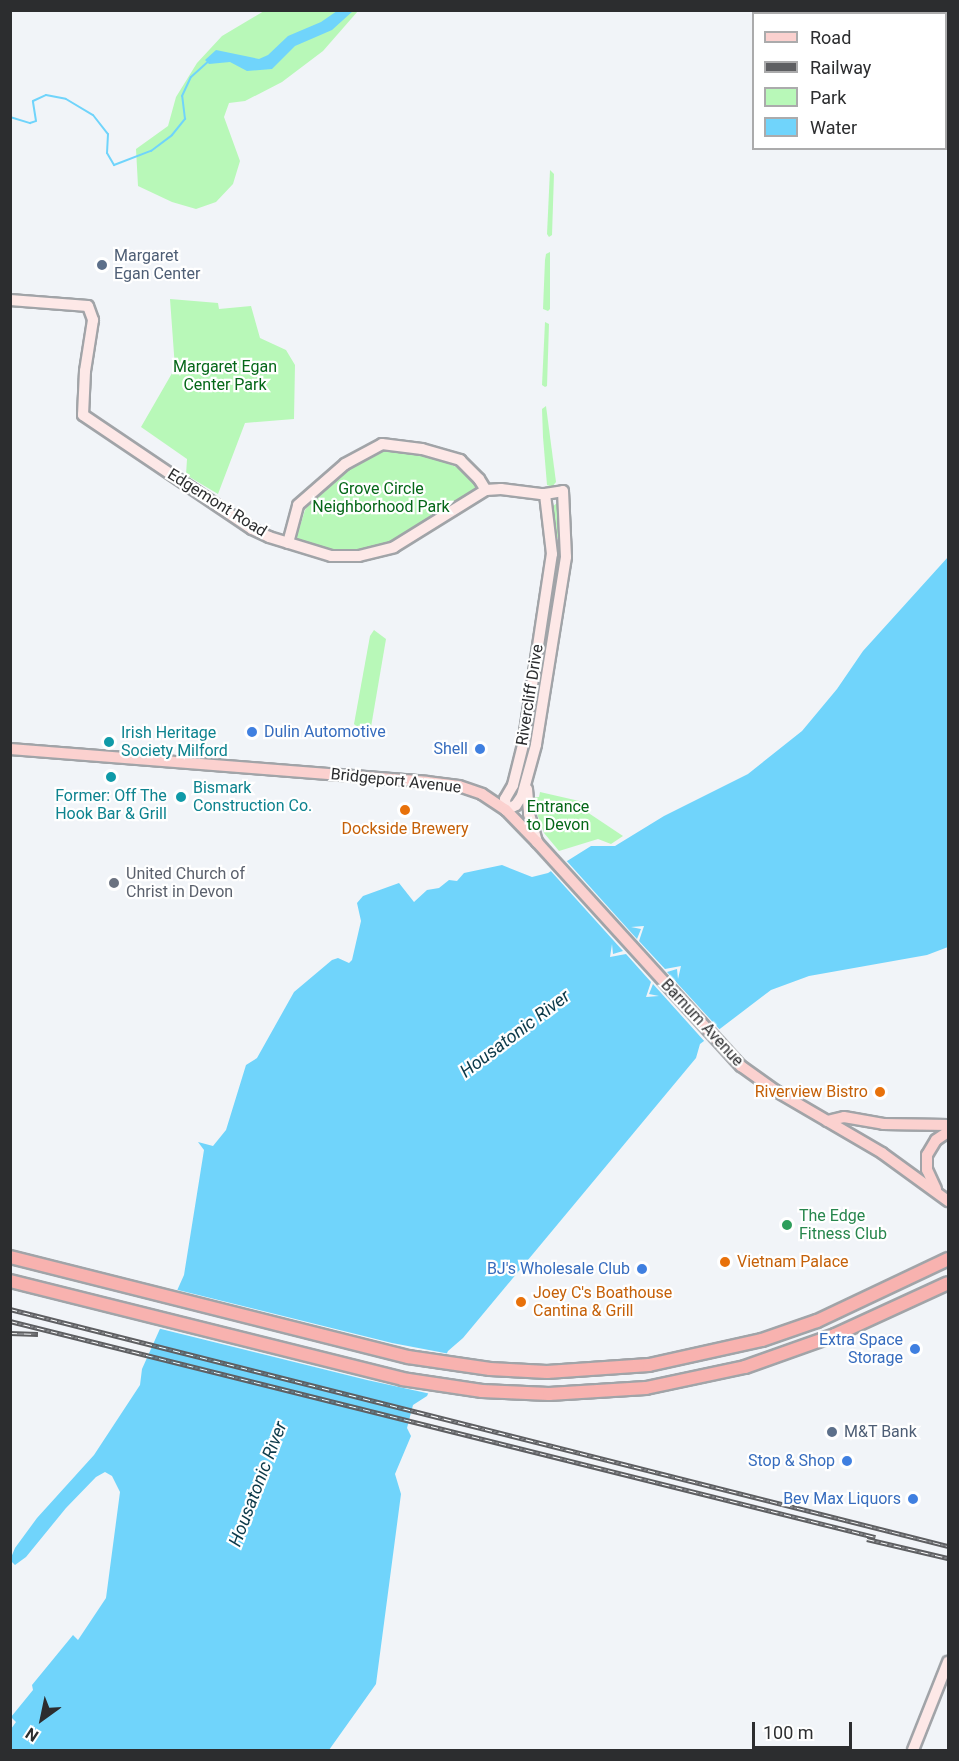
<!DOCTYPE html>
<style>
body{margin:0}
#map{position:relative;width:959px;height:1761px;overflow:hidden;background:#f1f4f8;font-family:Roboto,sans-serif}
div>[style]{position:absolute}
[style*='--x']{left:calc(var(--x)*1px);top:calc(var(--y)*1px);width:calc(var(--w)*1px);rotate:calc(var(--a)*1deg)}
.green>*{inset:0;background:#b8f8b8}
.water>*{inset:0;background:#70d4fb}
.pier>*{inset:0;background:#f1f4f8}
.stream>*{height:2px;margin:-1px;padding:0 1px;transform-origin:1px;border-radius:1px;background:#70d4fb}
.roads{filter:drop-shadow(2px 0 #a1a4a8) drop-shadow(-2px 0 #a1a4a8) drop-shadow(0 2px #a1a4a8) drop-shadow(0 -2px #a1a4a8)}
.secondary>*{height:10px;margin:-5px;padding:0 5px;transform-origin:5px;border-radius:5px;background:#fde8e7}
.primary>*{height:10px;margin:-5px;padding:0 5px;transform-origin:5px;border-radius:5px;background:#fbd1cf}
.highway>*{height:12px;margin:-6px;padding:0 6px;transform-origin:6px;border-radius:6px;background:#f8b2af}
.rail>*{height:4.5px;margin-top:-2.25px;transform-origin:0;background:repeating-linear-gradient(90deg,#fff 0 7px,#5e5f62 0 14px);box-sizing:border-box;border-block:2px solid #5e5f62}
.dots>*{width:16px;height:16px;translate:-50% -50%;box-sizing:border-box;border:3px solid #fff;border-radius:50%}
span{translate:-50% -50%;white-space:nowrap;text-align:center;line-height:1.15;-webkit-text-stroke:4.5px #fff;paint-order:stroke}
.service-label{font-size:16px;color:#4e5e75}
.left{translate:0 -50%;text-align:left}
.park-label{font-size:16px;color:#056718}
.street-label{font-size:16px;color:#2c2d2f}
.shop-label{font-size:16px;color:#366cbe}
.right{translate:-100% -50%;text-align:right}
.culture-label{font-size:16px;color:#0d838f}
.food-label{font-size:16px;color:#c56008}
.worship-label{font-size:16px;color:#5b616d}
.leisure-label{font-size:16px;color:#27864d}
.water-label{font-size:18px;color:#0c3a4a;font-style:italic}
.frame{position:absolute;inset:0;border:12px solid #2c2d2f;pointer-events:none}
.legend{position:absolute;left:752px;top:12px;width:195px;height:138px;box-sizing:border-box;background:#fff;border:2px solid #ababac;margin:0;padding:8px 10px;list-style:none;font-size:18px;color:#2c2d2f}
.legend li{display:flex;align-items:center;gap:12px;height:30px}
.legend b{width:30px;border:2px solid #ababac}
.north{position:absolute;left:12px;top:1689px;width:60px;height:60px;-webkit-text-stroke:4px #fff;paint-order:stroke;rotate:213deg;font-size:16px;font-weight:700;line-height:24px;text-align:center;color:#2c2d2f}
.north::after{content:'';display:block;margin:auto;width:21px;height:27px;background:#2c2d2f;clip-path:polygon(50% 0,100% 100%,50% 72%,0 100%)}
.scale{position:absolute;left:752px;top:1722px;width:100px;height:27px;box-sizing:border-box;border:3px solid #2c2d2f;border-top:0;padding-left:8px;font-size:18px;line-height:21px;white-space:nowrap;color:#2c2d2f;-webkit-text-stroke:4px #fff;paint-order:stroke}
</style>
<div id="map">
<div class="green">
<i style="clip-path:polygon(264px 11px,358px 11px,323px 51px,282px 82px,245px 101px,229px 103px,224px 117px,240px 161px,233px 184px,216px 202px,196px 209px,172px 202px,138px 186px,136px 149px,168px 126px,176px 97px,197px 63px,222px 36px)"></i>
<i style="clip-path:polygon(550px 170px,554px 174px,552px 235px,549px 237px,547px 234px)"></i>
<i style="clip-path:polygon(550px 252px,550px 309px,548px 311px,543px 309px,545px 260px,546px 254px)"></i>
<i style="clip-path:polygon(170px 299px,218px 303px,219px 309px,251px 306px,260px 338px,286px 350px,295px 365px,294px 419px,245px 423px,218px 494px,186px 475px,187px 459px,141px 427px,175px 368px)"></i>
<i style="clip-path:polygon(545px 322px,549px 324px,547px 386px,545px 387px,542px 385px)"></i>
<i style="clip-path:polygon(546px 406px,556px 482px,552px 487px,547px 485px,543px 437px,542px 409px)"></i>
<i style="clip-path:polygon(382px 449px,416px 451px,436px 458px,465px 471px,475px 481px,475px 490px,390px 543px,352px 553px,325px 550px,296px 539px,305px 510px,312px 500px,348px 468px)"></i>
<i style="clip-path:polygon(557px 503px,564px 538px,562px 540px,556px 537px,552px 507px)"></i>
<i style="clip-path:polygon(561px 546px,532px 740px,529px 741px,526px 737px,558px 548px)"></i>
<i style="clip-path:polygon(374px 630px,386px 639px,371px 727px,361px 731px,354px 724px,370px 636px)"></i>
<i style="clip-path:polygon(540px 792px,588px 803px,584px 810px,623px 836px,611px 844px,598px 839px,559px 851px,544px 833px,536px 811px,534px 797px,539px 797px)"></i>
</div>
<div class="water">
<i style="clip-path:polygon(337px 11px,353px 11px,332px 30px,295px 46px,272px 69px,247px 71px,230px 62px,209px 64px,205px 60px,216px 50px,259px 59px,268px 55px,288px 36px,321px 22px)"></i>
<i style="clip-path:polygon(948px 557px,948px 947px,927px 955px,809px 976px,771px 990px,700px 1044px,696px 1058px,463px 1338px,448px 1351px,427px 1396px,413px 1405px,407px 1428px,411px 1436px,395px 1474px,401px 1494px,376px 1684px,329px 1750px,11px 1750px,11px 1729px,16px 1722px,11px 1717px,33px 1690px,32px 1685px,73px 1635px,78px 1640px,106px 1598px,120px 1492px,112px 1476px,105px 1472px,96px 1477px,66px 1508px,26px 1557px,15px 1565px,10px 1560px,15px 1548px,37px 1518px,94px 1455px,140px 1385px,142px 1369px,184px 1275px,204px 1150px,198px 1142px,213px 1146px,226px 1130px,246px 1065px,257px 1058px,294px 992px,332px 960px,338px 958px,349px 963px,352px 960px,361px 921px,357px 903px,363px 896px,399px 883px,414px 902px,427px 890px,439px 888px,449px 880px,457px 881px,464px 873px,502px 865px,532px 877px,548px 873px,591px 846px,615px 846px,664px 816px,748px 774px,802px 731px,837px 689px,863px 651px)"></i>
</div>
<div class="pier">
<i style="clip-path:polygon(564px 858px,637px 939px,641px 929px,631px 927px,644px 926px,639px 941px,665px 969px,681px 966px,678px 979px,677px 969px,667px 972px,721px 1031px,706px 1043px,653px 984px,649px 994px,659px 996px,646px 997px,651px 982px,626px 954px,610px 957px,612px 944px,613px 954px,623px 951px,549px 869px)"></i>
<i style="clip-path:polygon(174px 1289px,392px 1343px,450px 1354px,431px 1394px,367px 1380px,157px 1328px)"></i>
</div>
<div class="stream">
<i style="--x:10;--y:117;--w:21;--a:17"></i>
<i style="--x:30;--y:123;--w:6;--a:-18"></i>
<i style="--x:36;--y:121;--w:20;--a:-99"></i>
<i style="--x:33;--y:101;--w:14;--a:-25"></i>
<i style="--x:46;--y:95;--w:20;--a:11"></i>
<i style="--x:66;--y:99;--w:31;--a:31"></i>
<i style="--x:93;--y:115;--w:24;--a:52"></i>
<i style="--x:108;--y:134;--w:19;--a:93"></i>
<i style="--x:107;--y:153;--w:14;--a:60"></i>
<i style="--x:114;--y:165;--w:40;--a:-21"></i>
<i style="--x:151;--y:151;--w:26;--a:-37"></i>
<i style="--x:172;--y:135;--w:21;--a:-51"></i>
<i style="--x:185;--y:119;--w:23;--a:-97"></i>
<i style="--x:182;--y:96;--w:21;--a:-65"></i>
<i style="--x:191;--y:77;--w:25;--a:-42"></i>
</div>
<div class="roads">
<div class="secondary">
<i style="--x:10;--y:300;--w:78;--a:4.4"></i>
<i style="--x:88;--y:306;--w:15;--a:70"></i>
<i style="--x:93;--y:320;--w:52;--a:98.9"></i>
<i style="--x:85;--y:371;--w:44;--a:92.6"></i>
<i style="--x:83;--y:415;--w:204;--a:34"></i>
<i style="--x:252;--y:529;--w:19;--a:25"></i>
<i style="--x:269;--y:537;--w:65;--a:17"></i>
<i style="--x:331;--y:556;--w:28;--a:0"></i>
<i style="--x:359;--y:556;--w:36;--a:-14"></i>
<i style="--x:394;--y:547;--w:108;--a:-31.8"></i>
<i style="--x:486;--y:490;--w:15;--a:-4"></i>
<i style="--x:501;--y:489;--w:40;--a:7.1"></i>
<i style="--x:541;--y:494;--w:4;--a:0"></i>
<i style="--x:545;--y:494;--w:18;--a:-9"></i>
<i style="--x:563;--y:491;--w:66;--a:87.4"></i>
<i style="--x:566;--y:557;--w:190;--a:99.1"></i>
<i style="--x:536;--y:745;--w:53;--a:105.4"></i>
<i style="--x:522;--y:796;--w:11;--a:124"></i>
<i style="--x:516;--y:805;--w:11;--a:153"></i>
<i style="--x:506;--y:810;--w:11;--a:-95"></i>
<i style="--x:505;--y:799;--w:16;--a:-60"></i>
<i style="--x:513;--y:785;--w:41;--a:-76"></i>
<i style="--x:523;--y:745;--w:193;--a:-81.4"></i>
<i style="--x:552;--y:554;--w:60;--a:-96.7"></i>
<i style="--x:288;--y:543;--w:39;--a:-75"></i>
<i style="--x:298;--y:505;--w:62;--a:-41.1"></i>
<i style="--x:345;--y:464;--w:42;--a:-28.4"></i>
<i style="--x:382;--y:444;--w:40;--a:7.1"></i>
<i style="--x:422;--y:449;--w:40;--a:16"></i>
<i style="--x:460;--y:460;--w:27;--a:45"></i>
<i style="--x:479;--y:479;--w:13;--a:58"></i>
<i style="--x:527;--y:789;--w:25;--a:85"></i>
<i style="--x:529;--y:814;--w:29;--a:74"></i>
<i style="--x:913;--y:1750;--w:95;--a:-68.3"></i>
</div>
<div class="primary">
<i style="--x:10;--y:749;--w:418;--a:4.5"></i>
<i style="--x:427;--y:782;--w:32;--a:7"></i>
<i style="--x:459;--y:786;--w:24;--a:19"></i>
<i style="--x:482;--y:794;--w:29;--a:34"></i>
<i style="--x:506;--y:810;--w:45;--a:45.9"></i>
<i style="--x:537;--y:842;--w:303;--a:47.7"></i>
<i style="--x:741;--y:1066;--w:43;--a:35.5"></i>
<i style="--x:776;--y:1091;--w:123;--a:30.3"></i>
<i style="--x:882;--y:1153;--w:82;--a:36"></i>
<i style="--x:827;--y:1121;--w:17;--a:-13"></i>
<i style="--x:844;--y:1117;--w:40;--a:10"></i>
<i style="--x:883;--y:1124;--w:65;--a:0.9"></i>
<i style="--x:936;--y:1189;--w:21;--a:-115"></i>
<i style="--x:927;--y:1170;--w:15;--a:-90"></i>
<i style="--x:927;--y:1155;--w:17;--a:-59"></i>
<i style="--x:936;--y:1140;--w:14;--a:-34"></i>
</div>
<div class="highway">
<i style="--x:10;--y:1257;--w:410;--a:14.1"></i>
<i style="--x:408;--y:1357;--w:83;--a:8.3"></i>
<i style="--x:490;--y:1369;--w:57;--a:3"></i>
<i style="--x:547;--y:1372;--w:102;--a:-3.9"></i>
<i style="--x:649;--y:1365;--w:116;--a:-12.5"></i>
<i style="--x:762;--y:1340;--w:58;--a:-19.1"></i>
<i style="--x:817;--y:1321;--w:145;--a:-25.3"></i>
<i style="--x:10;--y:1281;--w:404;--a:14"></i>
<i style="--x:402;--y:1379;--w:81;--a:8.5"></i>
<i style="--x:482;--y:1391;--w:67;--a:2.6"></i>
<i style="--x:549;--y:1394;--w:97;--a:-3.5"></i>
<i style="--x:646;--y:1388;--w:101;--a:-12"></i>
<i style="--x:745;--y:1367;--w:96;--a:-19.6"></i>
<i style="--x:835;--y:1335;--w:124;--a:-24.7"></i>
</div>
</div>
<div class="rail">
<i style="--x:10;--y:1309;--w:967;--a:14.18"></i>
<i style="--x:10;--y:1321;--w:892;--a:14.02"></i>
<i style="--x:10;--y:1333;--w:28;--a:2"></i>
<i style="--x:867;--y:1539;--w:83;--a:13.2"></i>
</div>
<div class="dots">
<i style="left:102px;top:265px;background:#5c6f8a"></i>
<i style="left:252px;top:732px;background:#3f7fe0"></i>
<i style="left:109px;top:742px;background:#0f9aa8"></i>
<i style="left:480px;top:749px;background:#3f7fe0"></i>
<i style="left:111px;top:777px;background:#0f9aa8"></i>
<i style="left:181px;top:797px;background:#0f9aa8"></i>
<i style="left:405px;top:810px;background:#e8710a"></i>
<i style="left:114px;top:883px;background:#6b7280"></i>
<i style="left:880px;top:1092px;background:#e8710a"></i>
<i style="left:787px;top:1225px;background:#2e9e5b"></i>
<i style="left:725px;top:1262px;background:#e8710a"></i>
<i style="left:642px;top:1269px;background:#3f7fe0"></i>
<i style="left:521px;top:1302px;background:#e8710a"></i>
<i style="left:915px;top:1349px;background:#3f7fe0"></i>
<i style="left:832px;top:1432px;background:#5c6f8a"></i>
<i style="left:847px;top:1461px;background:#3f7fe0"></i>
<i style="left:913px;top:1499px;background:#3f7fe0"></i>
</div>
<div class="service-label">
<span class="left" style="left:114px;top:265px">Margaret<br>Egan Center</span>
<span class="left" style="left:844px;top:1432px">M&amp;T Bank</span>
</div>
<div class="park-label">
<span style="left:225px;top:376px">Margaret Egan<br>Center Park</span>
<span style="left:381px;top:498px">Grove Circle<br>Neighborhood Park</span>
<span style="left:558px;top:816px">Entrance<br>to Devon</span>
</div>
<div class="street-label">
<span style="left:217px;top:503px;rotate:32deg">Edgemont Road</span>
<span style="left:530px;top:695px;rotate:-81deg">Rivercliff Drive</span>
<span style="left:396px;top:781px;rotate:6deg">Bridgeport Avenue</span>
<span style="left:702px;top:1023px;rotate:47deg">Barnum Avenue</span>
</div>
<div class="shop-label">
<span class="left" style="left:264px;top:732px">Dulin Automotive</span>
<span class="right" style="left:468px;top:749px">Shell</span>
<span class="right" style="left:630px;top:1269px">BJ's Wholesale Club</span>
<span class="right" style="left:903px;top:1349px">Extra Space<br>Storage</span>
<span class="right" style="left:835px;top:1461px">Stop &amp; Shop</span>
<span class="right" style="left:901px;top:1499px">Bev Max Liquors</span>
</div>
<div class="culture-label">
<span class="left" style="left:121px;top:742px">Irish Heritage<br>Society Milford</span>
<span class="left" style="left:193px;top:797px">Bismark<br>Construction Co.</span>
<span style="left:111px;top:805px">Former: Off The<br>Hook Bar &amp; Grill</span>
</div>
<div class="food-label">
<span style="left:405px;top:829px">Dockside Brewery</span>
<span class="right" style="left:868px;top:1092px">Riverview Bistro</span>
<span class="left" style="left:737px;top:1262px">Vietnam Palace</span>
<span class="left" style="left:533px;top:1302px">Joey C's Boathouse<br>Cantina &amp; Grill</span>
</div>
<div class="worship-label">
<span class="left" style="left:126px;top:883px">United Church of<br>Christ in Devon</span>
</div>
<div class="leisure-label">
<span class="left" style="left:799px;top:1225px">The Edge<br>Fitness Club</span>
</div>
<div class="water-label">
<span style="left:515px;top:1034px;rotate:-37deg">Housatonic River</span>
<span style="left:258px;top:1484px;rotate:-69deg">Housatonic River</span>
</div>
<div class="frame"></div>
<ul class="legend">
<li><b style="height:8px;background:#fbd1cf"></b>Road</li>
<li><b style="height:8px;background:#5e5f62"></b>Railway</li>
<li><b style="height:16px;background:#b8f8b8"></b>Park</li>
<li><b style="height:16px;background:#70d4fb"></b>Water</li>
</ul>
<div class="north">N</div>
<div class="scale">100 m</div>
</div>
